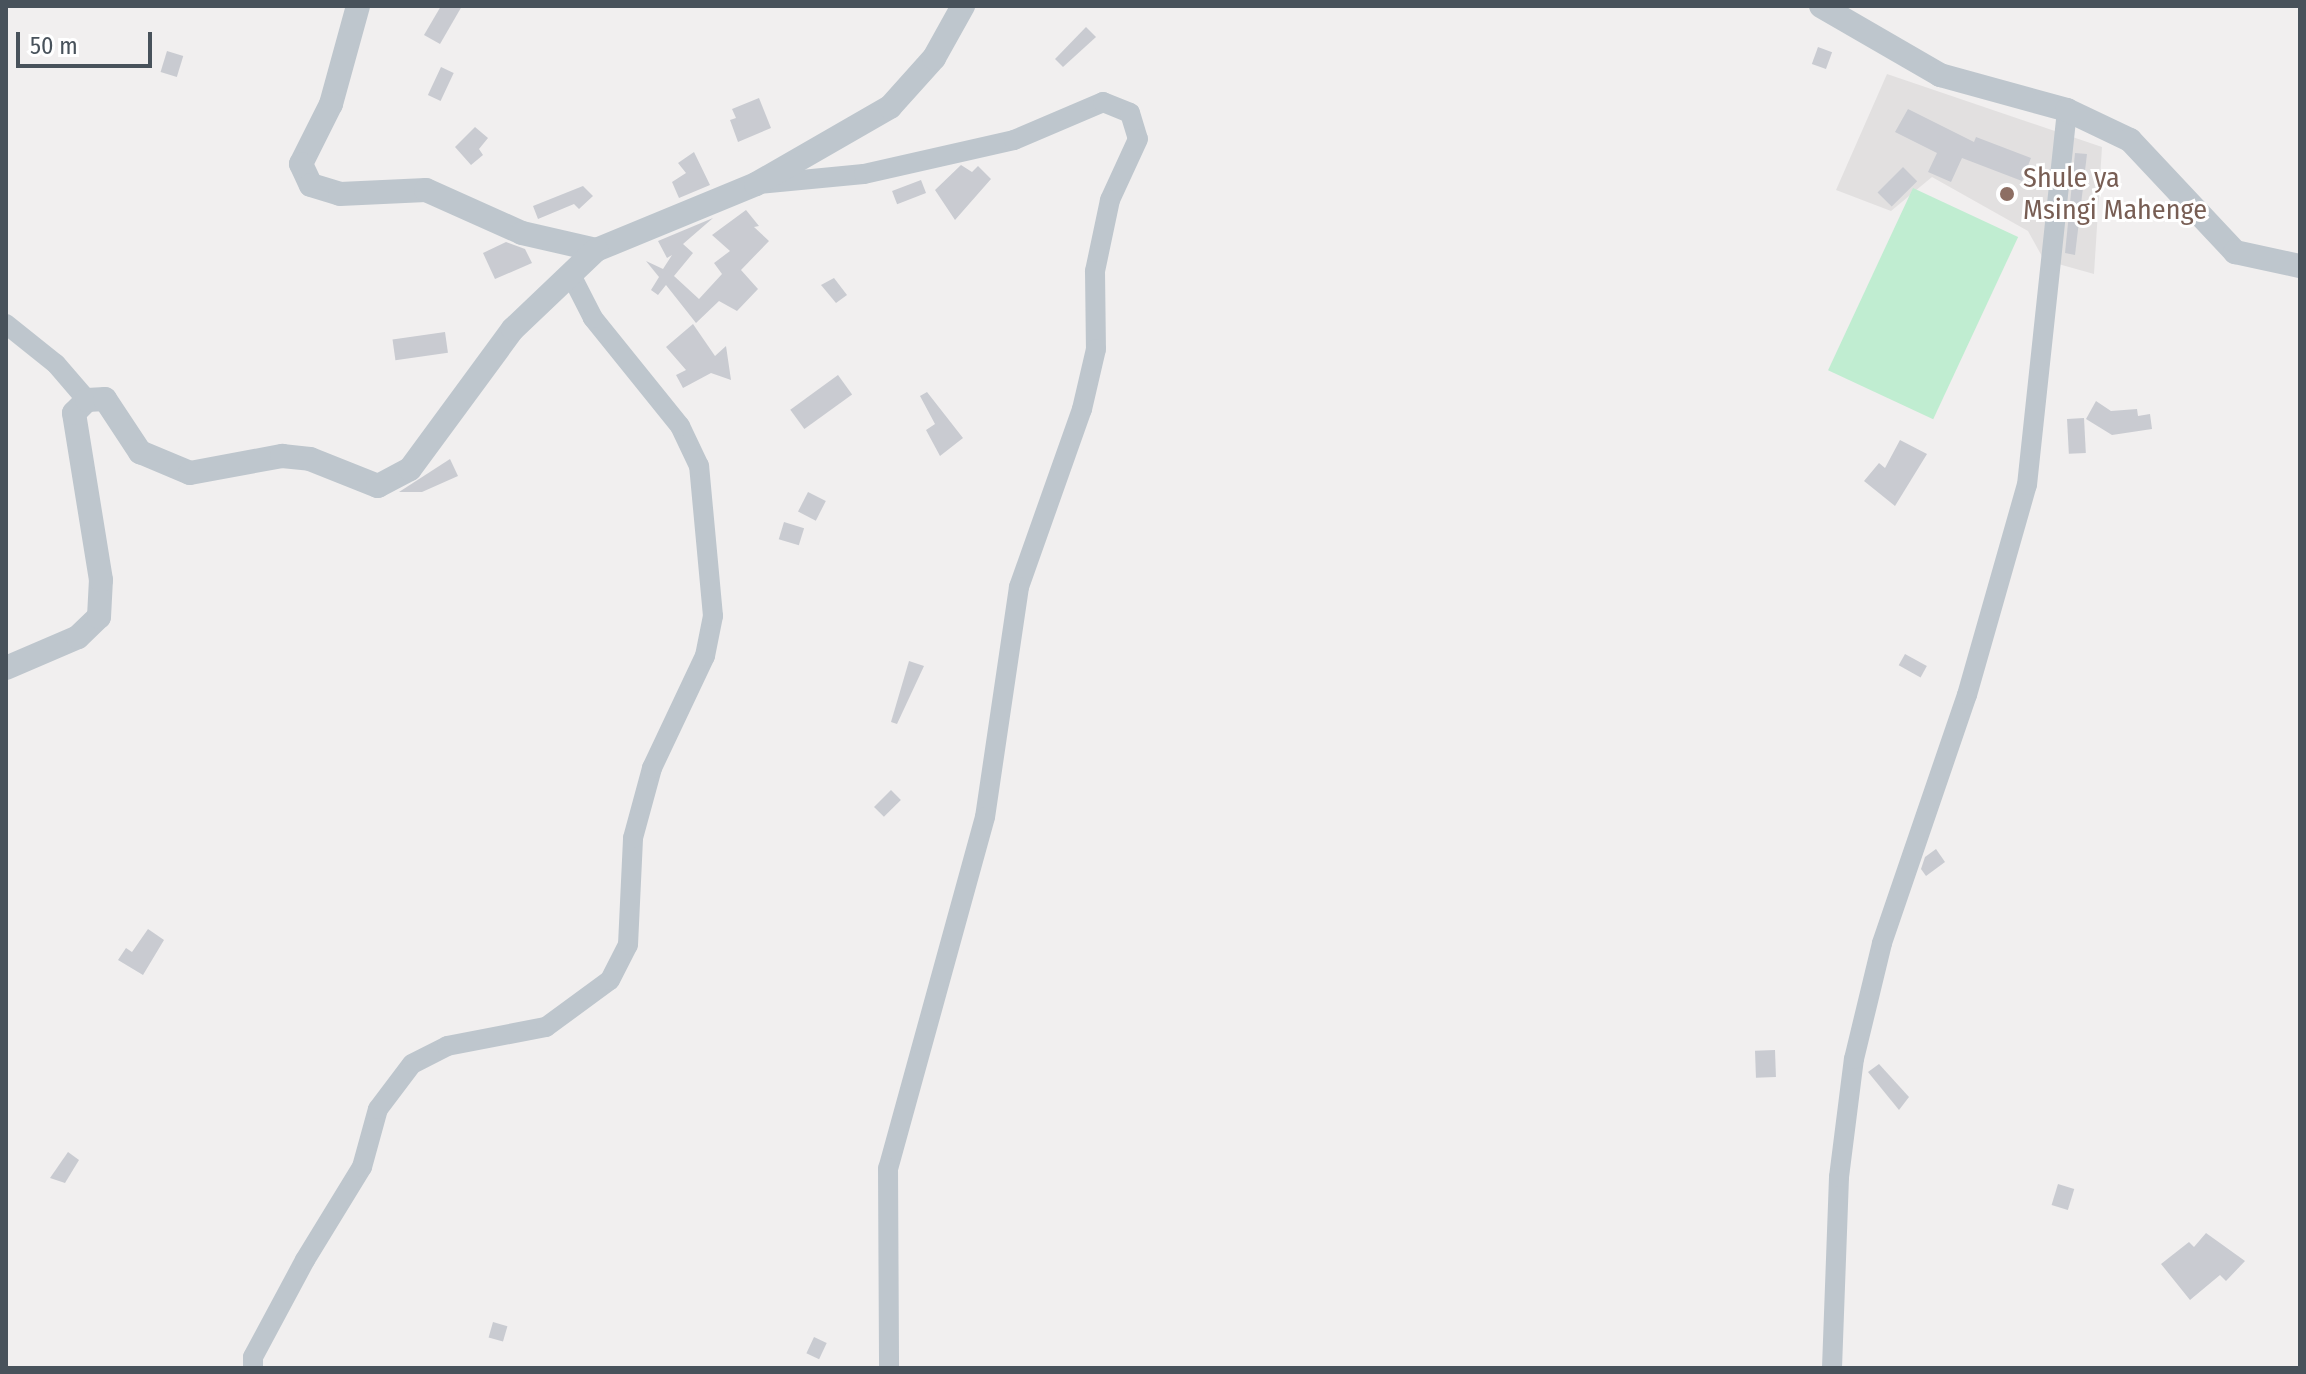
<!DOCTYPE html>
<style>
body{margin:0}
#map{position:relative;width:2306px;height:1374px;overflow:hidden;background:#f1efef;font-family:"Fira Sans Condensed",sans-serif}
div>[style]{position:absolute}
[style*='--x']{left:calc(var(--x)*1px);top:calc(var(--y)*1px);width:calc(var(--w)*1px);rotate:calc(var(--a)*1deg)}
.education>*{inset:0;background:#e2e0e0}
.green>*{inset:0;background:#c0edd1;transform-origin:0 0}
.building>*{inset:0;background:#c9cbd1;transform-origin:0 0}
.minor>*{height:20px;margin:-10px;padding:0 10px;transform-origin:10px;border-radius:10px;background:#bec6cd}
.tertiary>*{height:24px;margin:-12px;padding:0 12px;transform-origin:12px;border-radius:12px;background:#bec6cd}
.dots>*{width:22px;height:22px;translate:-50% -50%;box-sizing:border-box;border:4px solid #fff;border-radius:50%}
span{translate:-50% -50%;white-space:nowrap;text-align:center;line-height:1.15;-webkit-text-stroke:6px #fff;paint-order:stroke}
.education-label{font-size:28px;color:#785e54}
.left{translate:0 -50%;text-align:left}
.frame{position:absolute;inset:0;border:8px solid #48525b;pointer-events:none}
.scale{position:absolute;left:16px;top:32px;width:136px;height:36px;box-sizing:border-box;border:4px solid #48525b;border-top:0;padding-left:10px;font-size:24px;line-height:28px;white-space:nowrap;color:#48525b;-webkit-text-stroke:6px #fff;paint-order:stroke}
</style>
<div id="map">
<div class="education">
<i style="clip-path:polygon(1887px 74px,2102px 147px,2094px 274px,2044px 260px,2028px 231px,1932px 177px,1891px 211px,1836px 190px)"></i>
</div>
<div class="green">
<i style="left:1913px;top:188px;width:116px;height:201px;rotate:25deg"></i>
</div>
<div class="building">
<i style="clip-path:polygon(441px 6px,462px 6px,440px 44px,424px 35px)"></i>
<i style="clip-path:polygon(1086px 27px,1096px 37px,1063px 67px,1055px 59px)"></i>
<i style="left:1818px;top:47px;width:15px;height:18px;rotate:20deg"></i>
<i style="left:167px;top:51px;width:17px;height:22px;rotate:17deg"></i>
<i style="left:441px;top:67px;width:14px;height:31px;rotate:25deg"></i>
<i style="clip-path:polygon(759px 98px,771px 128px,738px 142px,730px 120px,736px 118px,732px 109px)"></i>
<i style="clip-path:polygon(1908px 109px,1974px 142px,1976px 137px,2031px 158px,2022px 181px,1962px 158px,1951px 182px,1928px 172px,1937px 153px,1895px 132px)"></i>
<i style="clip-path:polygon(475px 127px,488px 138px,479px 149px,483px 155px,471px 165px,455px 147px)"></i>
<i style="clip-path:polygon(694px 152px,710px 185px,679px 198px,672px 182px,686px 173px,678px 163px)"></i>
<i style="clip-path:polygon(2075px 153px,2087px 154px,2075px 255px,2065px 253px)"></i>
<i style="clip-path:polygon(961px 165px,972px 172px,978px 166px,991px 179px,955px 220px,935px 190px)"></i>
<i style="left:1903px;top:167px;width:20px;height:36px;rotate:45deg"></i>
<i style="left:921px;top:180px;width:14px;height:31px;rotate:69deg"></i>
<i style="clip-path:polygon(583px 186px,593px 196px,579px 209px,574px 204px,538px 219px,533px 206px)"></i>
<i style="clip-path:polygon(746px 210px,759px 226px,754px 227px,769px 241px,741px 270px,758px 289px,737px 311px,719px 301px,696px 323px,666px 285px,658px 295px,651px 290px,659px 277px,646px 261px,663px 269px,672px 255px,667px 258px,658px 241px,713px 218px,683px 244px,693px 253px,674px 276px,699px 299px,722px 274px,714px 263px,730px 251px,712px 235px)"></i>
<i style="clip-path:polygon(506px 242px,525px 249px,532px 263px,495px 279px,483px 253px)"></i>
<i style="clip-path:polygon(834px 278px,847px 295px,836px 303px,821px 285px)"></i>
<i style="clip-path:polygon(693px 324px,715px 356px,726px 346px,731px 380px,711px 373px,683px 388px,676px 375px,686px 370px,666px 347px)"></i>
<i style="left:445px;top:332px;width:21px;height:53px;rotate:82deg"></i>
<i style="left:838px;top:375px;width:24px;height:59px;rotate:54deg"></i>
<i style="clip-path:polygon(927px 392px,963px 438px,940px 456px,926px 430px,935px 424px,920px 396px)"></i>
<i style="clip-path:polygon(2096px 401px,2111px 411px,2137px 409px,2138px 416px,2150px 414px,2152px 429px,2112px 435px,2086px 419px)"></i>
<i style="left:2084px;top:418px;width:35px;height:17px;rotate:87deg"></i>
<i style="clip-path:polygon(1900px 440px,1927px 454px,1895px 506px,1864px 481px,1879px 463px,1885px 468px)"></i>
<i style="clip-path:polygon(450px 459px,458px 476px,422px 492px,399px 492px)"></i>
<i style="left:808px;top:492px;width:20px;height:22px;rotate:27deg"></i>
<i style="left:784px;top:522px;width:21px;height:18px;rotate:17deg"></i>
<i style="left:1905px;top:654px;width:25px;height:13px;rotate:29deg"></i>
<i style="clip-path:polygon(909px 661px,924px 666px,897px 724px,891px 722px)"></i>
<i style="left:891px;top:790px;width:14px;height:24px;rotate:45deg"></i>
<i style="clip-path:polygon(1936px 849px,1945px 862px,1926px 876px,1921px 869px,1925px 857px)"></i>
<i style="clip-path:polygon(148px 929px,164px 940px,143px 975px,118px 960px,126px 948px,132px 952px)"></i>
<i style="left:1775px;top:1050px;width:27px;height:20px;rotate:88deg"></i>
<i style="clip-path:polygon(1879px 1064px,1909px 1097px,1899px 1110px,1868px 1072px)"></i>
<i style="clip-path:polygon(68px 1152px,79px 1160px,65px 1183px,50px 1178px)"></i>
<i style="left:2058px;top:1184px;width:17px;height:22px;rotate:17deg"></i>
<i style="clip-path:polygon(2206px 1233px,2245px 1261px,2226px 1281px,2220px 1275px,2190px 1300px,2161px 1264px,2189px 1242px,2194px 1247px)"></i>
<i style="left:493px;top:1322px;width:15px;height:16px;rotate:16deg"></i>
<i style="left:814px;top:1337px;width:14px;height:18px;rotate:25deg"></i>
</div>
<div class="minor">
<i style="--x:760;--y:184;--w:104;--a:-5.5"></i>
<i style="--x:864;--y:174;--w:154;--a:-12.8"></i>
<i style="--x:1014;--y:140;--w:97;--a:-23.1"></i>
<i style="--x:1103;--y:102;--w:29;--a:22"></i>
<i style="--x:1130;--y:113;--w:27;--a:73"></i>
<i style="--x:1138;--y:139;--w:67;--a:114.7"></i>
<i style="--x:1110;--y:200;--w:73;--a:101.9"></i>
<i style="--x:1095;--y:271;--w:78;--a:89.3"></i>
<i style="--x:1096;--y:349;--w:62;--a:103.1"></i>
<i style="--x:1082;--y:409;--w:189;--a:109.5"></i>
<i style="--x:1019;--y:587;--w:232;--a:98.4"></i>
<i style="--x:985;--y:817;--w:364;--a:105.4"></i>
<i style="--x:888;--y:1168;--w:200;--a:89.7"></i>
<i style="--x:6;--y:324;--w:64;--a:38.7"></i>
<i style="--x:56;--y:364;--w:48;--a:49.3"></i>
<i style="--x:253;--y:1368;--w:11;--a:-90"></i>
<i style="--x:253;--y:1357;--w:110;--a:-61.8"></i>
<i style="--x:305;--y:1260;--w:109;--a:-58.5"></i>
<i style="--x:362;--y:1167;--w:60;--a:-74.6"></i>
<i style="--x:378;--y:1109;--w:56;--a:-52.9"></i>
<i style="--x:412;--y:1064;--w:39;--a:-27"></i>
<i style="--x:447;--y:1046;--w:101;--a:-10.9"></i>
<i style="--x:546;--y:1027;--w:79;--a:-36.3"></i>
<i style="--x:610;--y:980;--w:39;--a:-63"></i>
<i style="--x:628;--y:945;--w:107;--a:-87.3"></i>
<i style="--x:633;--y:838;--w:73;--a:-74.8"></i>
<i style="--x:652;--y:768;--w:124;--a:-64.7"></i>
<i style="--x:705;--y:656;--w:41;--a:-78.7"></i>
<i style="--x:713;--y:616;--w:151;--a:-95.3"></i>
<i style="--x:699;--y:466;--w:44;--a:-115.4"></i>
<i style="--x:680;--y:426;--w:139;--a:-128.9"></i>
<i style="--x:593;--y:318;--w:46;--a:-117.1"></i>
<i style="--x:1832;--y:1368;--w:191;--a:-87.9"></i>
<i style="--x:1839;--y:1177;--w:119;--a:-82.8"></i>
<i style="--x:1854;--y:1059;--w:119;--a:-76.4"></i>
<i style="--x:1882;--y:943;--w:262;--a:-71.1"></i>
<i style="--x:1967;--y:695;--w:218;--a:-74.1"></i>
<i style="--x:2027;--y:485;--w:377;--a:-83.9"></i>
</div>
<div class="tertiary">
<i style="--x:358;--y:6;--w:102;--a:105.4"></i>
<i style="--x:331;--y:104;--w:67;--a:116.6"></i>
<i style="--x:301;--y:164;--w:23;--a:65"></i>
<i style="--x:311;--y:185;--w:30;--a:17"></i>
<i style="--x:340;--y:194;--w:86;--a:-2.7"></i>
<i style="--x:426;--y:190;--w:105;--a:24.1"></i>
<i style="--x:522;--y:233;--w:76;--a:12.9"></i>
<i style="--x:596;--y:250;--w:173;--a:-22.4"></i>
<i style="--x:756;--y:184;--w:155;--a:-29.9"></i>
<i style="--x:890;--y:107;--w:66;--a:-48.1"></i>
<i style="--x:934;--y:58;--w:60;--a:-60.9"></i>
<i style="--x:1821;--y:6;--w:138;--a:30.1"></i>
<i style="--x:1940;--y:75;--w:132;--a:15.4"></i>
<i style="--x:2067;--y:110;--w:70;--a:25.5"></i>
<i style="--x:2130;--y:140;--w:154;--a:46.8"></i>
<i style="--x:2235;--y:252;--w:66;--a:12.2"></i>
<i style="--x:6;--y:668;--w:78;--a:-23.3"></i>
<i style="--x:78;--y:637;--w:29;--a:-44"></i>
<i style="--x:99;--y:617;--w:37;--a:-87"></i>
<i style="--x:101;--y:580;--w:169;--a:-99.2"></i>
<i style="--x:74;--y:413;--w:18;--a:-45"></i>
<i style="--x:87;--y:400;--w:18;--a:-3"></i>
<i style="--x:105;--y:399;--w:64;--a:56.6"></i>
<i style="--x:140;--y:452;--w:54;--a:22.8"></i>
<i style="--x:190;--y:473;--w:94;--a:-10.5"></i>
<i style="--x:282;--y:456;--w:28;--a:6"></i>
<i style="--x:310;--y:459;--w:73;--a:21.7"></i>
<i style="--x:378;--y:486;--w:36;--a:-28"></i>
<i style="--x:410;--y:469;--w:174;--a:-53.7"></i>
<i style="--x:513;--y:329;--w:115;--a:-43.6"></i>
</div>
<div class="dots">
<i style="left:2007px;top:194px;background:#8d6e63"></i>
</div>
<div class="education-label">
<span class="left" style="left:2023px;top:194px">Shule ya<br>Msingi Mahenge</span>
</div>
<div class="frame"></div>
<div class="scale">50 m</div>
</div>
